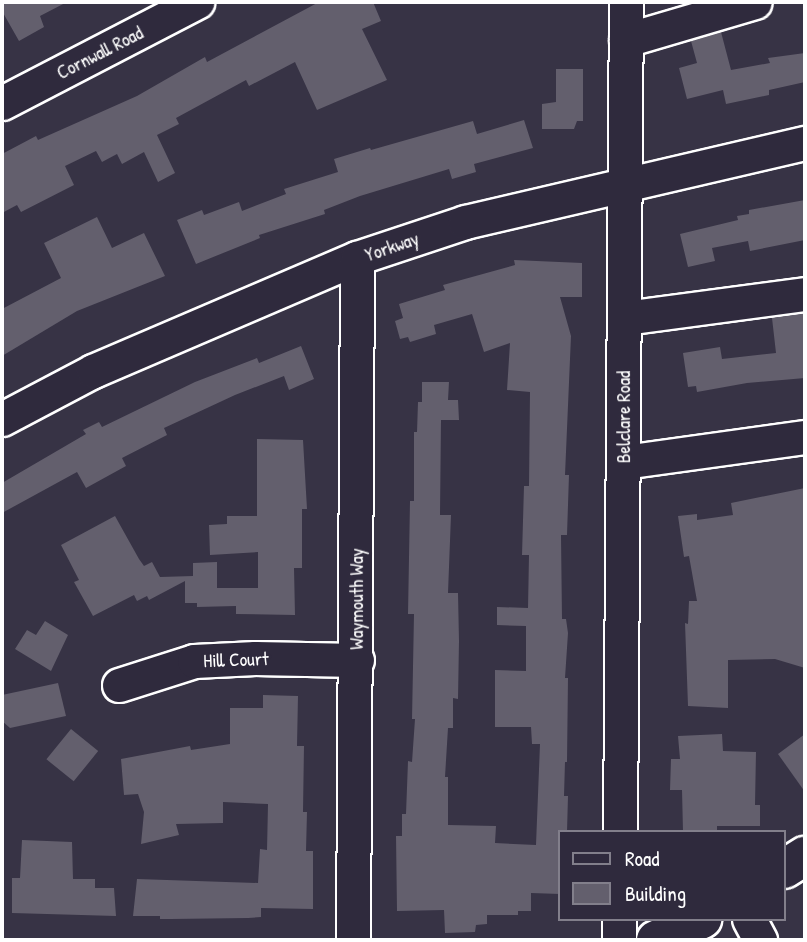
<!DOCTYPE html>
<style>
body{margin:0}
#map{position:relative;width:807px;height:942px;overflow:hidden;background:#373345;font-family:"Patrick Hand",sans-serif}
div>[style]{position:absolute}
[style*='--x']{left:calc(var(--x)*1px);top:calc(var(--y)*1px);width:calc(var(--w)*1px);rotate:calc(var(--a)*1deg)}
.building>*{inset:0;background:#635f6d;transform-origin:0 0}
.roads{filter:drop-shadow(2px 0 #fff) drop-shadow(-2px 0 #fff) drop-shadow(0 2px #fff) drop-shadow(0 -2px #fff)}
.minor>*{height:33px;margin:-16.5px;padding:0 16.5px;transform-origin:16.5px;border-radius:16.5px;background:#2f2a3d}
.major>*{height:38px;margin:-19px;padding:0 19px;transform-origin:19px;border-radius:19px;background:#2f2a3d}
span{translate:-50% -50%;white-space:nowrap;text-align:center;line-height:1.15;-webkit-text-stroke:5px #2f2a3d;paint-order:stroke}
.street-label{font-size:19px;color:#fff}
.frame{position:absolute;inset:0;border:4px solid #fff;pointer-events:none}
.legend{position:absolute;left:558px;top:830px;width:228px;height:91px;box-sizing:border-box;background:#2f2a3d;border:2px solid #827f8b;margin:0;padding:9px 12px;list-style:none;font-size:21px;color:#fff}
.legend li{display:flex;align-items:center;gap:14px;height:35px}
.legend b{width:35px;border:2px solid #827f8b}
</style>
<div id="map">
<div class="building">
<i style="clip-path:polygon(2px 2px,67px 2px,40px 16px,44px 27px,19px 41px,2px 11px)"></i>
<i style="clip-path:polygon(319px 2px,373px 2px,381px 21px,362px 29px,387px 80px,317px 110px,295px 62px,249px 86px,246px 80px,176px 118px,179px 124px,157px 135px,175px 173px,158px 182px,144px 152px,122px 164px,117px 154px,102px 162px,96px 151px,65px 166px,74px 185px,21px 212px,17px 205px,2px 213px,2px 154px,36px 136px,38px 140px,137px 96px,205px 57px,207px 62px)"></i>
<i style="clip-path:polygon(721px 32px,731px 70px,770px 63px,768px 58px,805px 53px,805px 82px,769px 90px,769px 95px,726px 104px,723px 90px,687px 99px,679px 68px,697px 63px,691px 41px)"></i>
<i style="clip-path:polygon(556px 69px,583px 69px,583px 121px,577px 121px,574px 129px,542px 129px,542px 104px,556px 102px)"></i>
<i style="clip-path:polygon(524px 120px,533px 148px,474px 164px,476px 172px,452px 179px,449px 169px,360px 196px,324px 210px,325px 214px,259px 235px,260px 238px,196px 264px,177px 220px,202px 210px,204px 215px,239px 202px,242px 211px,286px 194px,284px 189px,338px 172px,334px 159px,370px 148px,371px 150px,473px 121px,477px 134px)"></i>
<i style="clip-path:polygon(805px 200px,805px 240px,750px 251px,748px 241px,712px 248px,715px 261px,688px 267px,680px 234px,738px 220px,737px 216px,749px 214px,749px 210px)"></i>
<i style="clip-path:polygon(97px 217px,112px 248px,144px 233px,165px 276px,77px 311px,2px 356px,2px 309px,61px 278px,44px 243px)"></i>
<i style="clip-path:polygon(514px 260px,582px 263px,582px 297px,560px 297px,571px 336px,565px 475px,569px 475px,567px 535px,561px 535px,562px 619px,566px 619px,568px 633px,565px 678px,568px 678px,567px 762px,565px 762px,564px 796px,568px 796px,567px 832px,560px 832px,560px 894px,531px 893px,531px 911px,518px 911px,518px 915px,487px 915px,487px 924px,476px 925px,475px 932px,445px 933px,444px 910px,397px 911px,396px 836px,402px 836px,402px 814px,406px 814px,408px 761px,412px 762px,415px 719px,412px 719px,414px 614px,408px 614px,410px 501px,414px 501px,414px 432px,417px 432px,418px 402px,422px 402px,422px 382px,449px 382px,448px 400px,458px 400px,459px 420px,441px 420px,440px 515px,451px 515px,448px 593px,458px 593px,459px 641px,458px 699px,453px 698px,453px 728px,448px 728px,445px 777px,448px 777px,448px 825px,496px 826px,495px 843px,536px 845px,540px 744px,532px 744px,531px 727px,495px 727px,495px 670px,526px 671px,526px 626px,497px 625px,497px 607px,528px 608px,529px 555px,522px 555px,524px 486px,529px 486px,530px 392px,507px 390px,510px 343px,484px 352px,472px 314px,434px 325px,436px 334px,410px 342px,408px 337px,400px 339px,395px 321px,403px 318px,399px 304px,445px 290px,443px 285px,515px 265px)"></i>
<i style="clip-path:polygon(805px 313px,805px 378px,747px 383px,697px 392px,696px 386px,688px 387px,683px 353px,720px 347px,722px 359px,776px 353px,772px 318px)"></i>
<i style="clip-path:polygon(301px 346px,314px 379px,289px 390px,284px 376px,235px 395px,164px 428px,167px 435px,122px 458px,126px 466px,86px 488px,77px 472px,2px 513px,2px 483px,86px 434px,83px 430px,99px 422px,102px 427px,195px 382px,257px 358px,259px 363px)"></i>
<i style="clip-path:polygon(257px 439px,303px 440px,307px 509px,302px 509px,302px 568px,294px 568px,295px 615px,236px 614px,236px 606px,197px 607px,197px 603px,185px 603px,185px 581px,149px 600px,147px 596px,137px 601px,134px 595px,93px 616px,74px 582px,79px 580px,61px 545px,115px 516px,139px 559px,144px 566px,152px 562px,160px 577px,193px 576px,193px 563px,217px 562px,217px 588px,258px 588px,258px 552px,210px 555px,209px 525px,227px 524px,227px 516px,257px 516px)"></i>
<i style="clip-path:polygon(805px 488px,805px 668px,775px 659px,728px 660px,728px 708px,688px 706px,685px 623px,688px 624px,689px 601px,697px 601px,689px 556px,684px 557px,678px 516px,697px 514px,697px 520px,733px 515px,731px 503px)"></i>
<i style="clip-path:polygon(45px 621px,68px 635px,51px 671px,15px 649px,27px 630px,36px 635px)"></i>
<i style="clip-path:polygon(58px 683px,66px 716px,10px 728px,2px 721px,2px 695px)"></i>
<i style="clip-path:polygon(263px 695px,298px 696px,297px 746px,304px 746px,303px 812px,307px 812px,306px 851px,313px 851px,313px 909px,261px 908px,261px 917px,248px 918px,171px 919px,160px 919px,160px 916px,133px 916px,137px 879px,258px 883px,260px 849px,267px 850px,268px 804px,223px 802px,223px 823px,176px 824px,179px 835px,141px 844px,144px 812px,138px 794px,124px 795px,121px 759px,190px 746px,191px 750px,230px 744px,230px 708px,263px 708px)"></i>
<i style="left:71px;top:729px;width:35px;height:39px;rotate:39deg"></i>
<i style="clip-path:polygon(722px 734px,723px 751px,756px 752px,755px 805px,760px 805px,760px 826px,717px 826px,717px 832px,683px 832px,682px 790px,670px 790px,671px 759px,680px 759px,678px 736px)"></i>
<i style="clip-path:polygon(805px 734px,805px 792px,778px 754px)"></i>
<i style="clip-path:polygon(22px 840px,72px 842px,73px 879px,95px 879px,95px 888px,114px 888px,116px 916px,12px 913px,12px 878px,20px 878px)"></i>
</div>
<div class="roads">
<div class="minor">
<i style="--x:626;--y:40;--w:134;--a:-16.4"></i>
<i style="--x:2;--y:103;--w:220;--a:-27.4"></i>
<i style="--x:625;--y:318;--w:182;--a:-7.6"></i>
<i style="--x:2;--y:419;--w:103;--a:-27.8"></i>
<i style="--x:93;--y:371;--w:287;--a:-23.2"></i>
<i style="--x:357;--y:258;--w:114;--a:-18.4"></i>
<i style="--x:465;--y:222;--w:349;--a:-13.1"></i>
<i style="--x:624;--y:462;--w:183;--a:-7.9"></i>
<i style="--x:119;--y:685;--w:79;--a:-17.7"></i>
<i style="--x:194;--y:661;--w:61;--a:-2.8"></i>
<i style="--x:255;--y:658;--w:102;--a:1.1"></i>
<i style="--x:620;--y:832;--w:830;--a:-89.59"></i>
<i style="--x:749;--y:919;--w:24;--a:62"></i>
<i style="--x:353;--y:940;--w:682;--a:-89.66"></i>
<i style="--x:619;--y:940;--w:21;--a:-90"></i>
</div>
<div class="major">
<i style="--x:784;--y:869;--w:25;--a:-32"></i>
<i style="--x:656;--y:940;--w:51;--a:-24.5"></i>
</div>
</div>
<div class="street-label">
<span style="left:100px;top:53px;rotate:-27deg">Cornwall Road</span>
<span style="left:392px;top:247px;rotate:-19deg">Yorkway</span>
<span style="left:624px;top:417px;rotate:-90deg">Belclare Road</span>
<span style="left:357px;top:599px;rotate:-90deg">Waymouth Way</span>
<span style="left:236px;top:660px;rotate:-2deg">Hill Court</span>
</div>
<div class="frame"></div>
<ul class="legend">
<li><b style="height:9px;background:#2f2a3d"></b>Road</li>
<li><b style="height:19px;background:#635f6d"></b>Building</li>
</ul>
</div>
